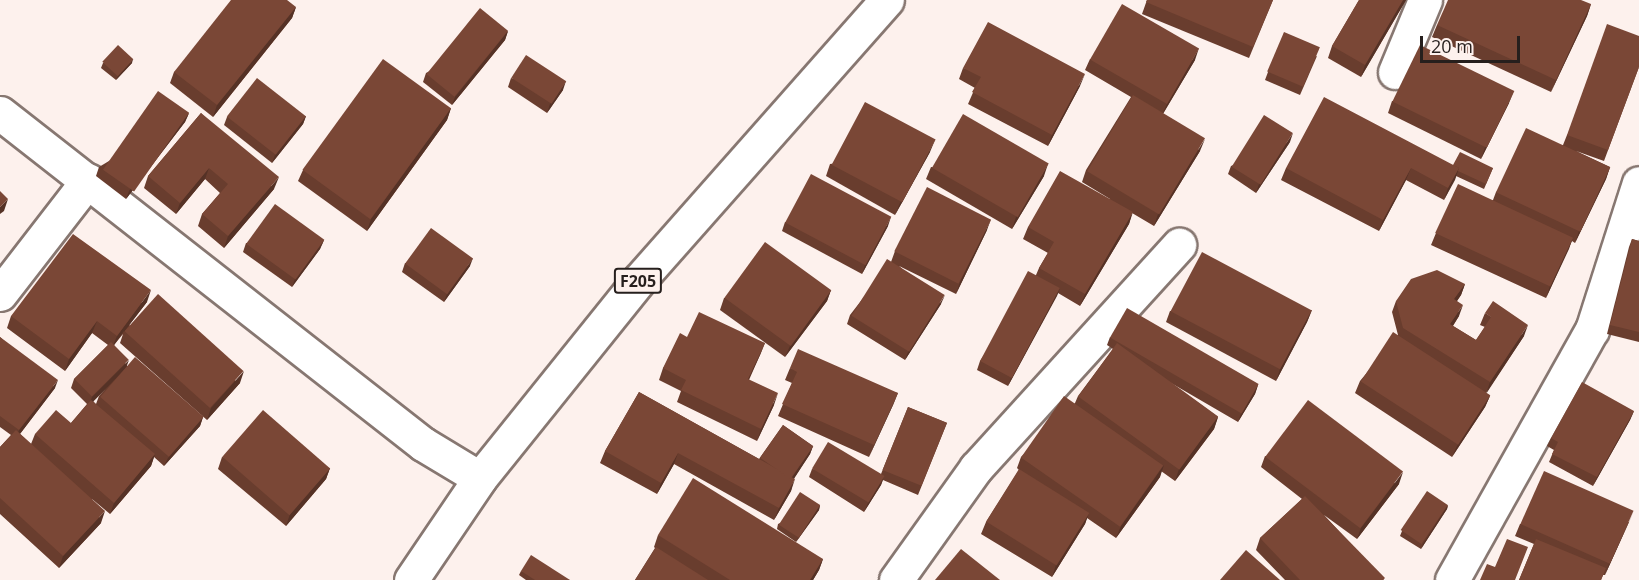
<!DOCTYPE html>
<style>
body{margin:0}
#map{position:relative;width:1639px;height:580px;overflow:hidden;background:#fdf1ed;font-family:"Open Sans",sans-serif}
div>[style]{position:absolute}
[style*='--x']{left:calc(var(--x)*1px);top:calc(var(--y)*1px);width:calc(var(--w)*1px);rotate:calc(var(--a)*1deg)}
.roads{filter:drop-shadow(2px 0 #877771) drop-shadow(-2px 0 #877771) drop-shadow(0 2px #877771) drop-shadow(0 -2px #877771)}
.minor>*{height:33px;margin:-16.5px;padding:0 16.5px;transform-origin:16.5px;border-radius:16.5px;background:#fff}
.major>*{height:33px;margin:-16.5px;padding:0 16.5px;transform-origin:16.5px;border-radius:16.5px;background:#fff}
.wall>*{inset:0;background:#693d2e}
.shaded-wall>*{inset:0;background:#553226}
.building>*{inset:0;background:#7a4736;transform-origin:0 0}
span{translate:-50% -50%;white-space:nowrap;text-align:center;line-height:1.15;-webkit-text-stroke:6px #fdf1ed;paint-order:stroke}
.shield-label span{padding:2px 4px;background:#fdf1ed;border:2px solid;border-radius:4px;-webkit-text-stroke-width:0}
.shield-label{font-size:16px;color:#261f1d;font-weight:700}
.scale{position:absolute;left:1420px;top:36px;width:100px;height:27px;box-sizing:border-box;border:3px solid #261f1d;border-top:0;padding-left:8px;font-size:18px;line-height:21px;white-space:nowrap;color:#261f1d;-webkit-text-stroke:4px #fdf1ed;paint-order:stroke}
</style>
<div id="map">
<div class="roads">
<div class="minor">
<i style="--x:1395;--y:72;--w:78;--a:-67.4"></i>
<i style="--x:0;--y:113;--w:537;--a:38.04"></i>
<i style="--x:423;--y:444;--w:52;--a:31"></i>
<i style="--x:0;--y:294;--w:144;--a:-52.3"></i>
<i style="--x:896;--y:580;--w:138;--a:-54.5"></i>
<i style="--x:976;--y:468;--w:302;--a:-47.7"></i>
<i style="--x:1452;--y:580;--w:287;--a:-60.8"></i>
<i style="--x:1592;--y:330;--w:154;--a:-72.3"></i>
</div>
<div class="major">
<i style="--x:411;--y:580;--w:123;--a:-55.9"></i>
<i style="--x:480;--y:478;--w:254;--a:-51.2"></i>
<i style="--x:639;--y:280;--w:374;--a:-48.5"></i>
</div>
</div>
<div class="wall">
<i style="clip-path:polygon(1147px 0,1273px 0,1249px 58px,1142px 14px)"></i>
<i style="clip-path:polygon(1359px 0,1406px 0,1361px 77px,1328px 58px,1332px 46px)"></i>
<i style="clip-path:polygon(1591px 4px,1587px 16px,1551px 92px,1432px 37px,1437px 25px)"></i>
<i style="clip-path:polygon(296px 7px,292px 18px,213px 117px,170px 83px,174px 72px)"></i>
<i style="clip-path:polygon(508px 31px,505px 40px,452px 105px,423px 82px,426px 73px)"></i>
<i style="clip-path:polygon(1317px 56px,1300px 95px,1265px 80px,1268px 72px)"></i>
<i style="clip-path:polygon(1090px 59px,1195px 60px,1163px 114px,1200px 151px,1154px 226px,1132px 213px,1129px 224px,1080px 306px,1058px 293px,1008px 386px,977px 370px,980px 361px,1036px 275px,1039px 268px,1048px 253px,1023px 239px,1028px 227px,1110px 199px,1082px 182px,1086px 170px,1131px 97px,1085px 70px)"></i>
<i style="clip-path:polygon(103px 63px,132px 63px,116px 80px,101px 68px)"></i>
<i style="clip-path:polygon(1639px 67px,1604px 161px,1576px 151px,1610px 167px,1606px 179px,1575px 243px,1572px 241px,1546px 298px,1431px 245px,1436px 233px,1493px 200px,1496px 192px,1563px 145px,1567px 135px)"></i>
<i style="clip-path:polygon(963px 68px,1080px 86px,1048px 146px,968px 104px,975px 88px,959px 79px)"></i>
<i style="clip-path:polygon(511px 78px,563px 90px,547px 113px,508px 87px)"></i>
<i style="clip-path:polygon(1392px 101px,1509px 103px,1481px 159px,1388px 113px)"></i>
<i style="clip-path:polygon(451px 108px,447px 120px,367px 231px,298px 181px,303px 170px)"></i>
<i style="clip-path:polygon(189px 113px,185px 122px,126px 199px,96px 176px,99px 167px)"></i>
<i style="clip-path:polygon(201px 113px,274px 189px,224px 248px,198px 226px,202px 214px,220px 193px,205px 179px,176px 214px,144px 188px,148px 176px)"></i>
<i style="clip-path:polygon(306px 116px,303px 124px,272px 163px,224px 125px,227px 117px)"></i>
<i style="clip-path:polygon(1290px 142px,1256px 193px,1228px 174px,1231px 166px)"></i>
<i style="clip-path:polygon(930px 152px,895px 215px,826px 176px,830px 164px)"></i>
<i style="clip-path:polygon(1453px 165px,1493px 168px,1484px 189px,1456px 176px,1444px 200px,1406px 180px,1379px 231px,1281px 180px,1286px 168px)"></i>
<i style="clip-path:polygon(931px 167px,1044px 176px,1012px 229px,926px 179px)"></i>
<i style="clip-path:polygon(785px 222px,888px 226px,862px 274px,782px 231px)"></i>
<i style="clip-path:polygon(987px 230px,956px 294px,899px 266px,941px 304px,905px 360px,847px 324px,850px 315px,891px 262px,895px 251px)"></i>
<i style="clip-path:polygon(1632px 239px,1639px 241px,1639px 342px,1607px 334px,1629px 247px)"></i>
<i style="clip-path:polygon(324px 240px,320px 249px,292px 287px,243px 252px,246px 243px)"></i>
<i style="clip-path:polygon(405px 263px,470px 266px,444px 302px,402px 272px)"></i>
<i style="clip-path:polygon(1465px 284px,1461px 295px,1457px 301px,1459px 316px,1453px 326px,1476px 340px,1485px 327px,1480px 325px,1485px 313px,1524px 336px,1486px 393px,1490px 396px,1485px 407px,1452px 457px,1355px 393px,1360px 381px,1398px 335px,1392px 312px,1396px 301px)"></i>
<i style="clip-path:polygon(831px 290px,827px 301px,785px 357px,720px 310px,724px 298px)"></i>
<i style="clip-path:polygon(evenodd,147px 302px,129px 325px,240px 383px,207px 420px,120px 343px,123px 334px,114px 345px,127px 366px,203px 417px,200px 426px,164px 466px,154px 457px,151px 466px,110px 514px,92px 499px,101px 523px,59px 568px,0 514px,0 447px,11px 435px,0 427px,0 337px,55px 388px,20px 434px,31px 444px,35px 434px,71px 423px,87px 404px,71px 388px,74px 379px,108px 345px,92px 333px,65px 371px,7px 328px,11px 316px,147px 302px,107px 387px,99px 396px,96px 404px,93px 401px,107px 387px)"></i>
<i style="clip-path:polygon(1312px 310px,1307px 322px,1276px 381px,1166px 322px,1170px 311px)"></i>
<i style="clip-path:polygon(687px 337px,765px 343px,760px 355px,749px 380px,774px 405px,757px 441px,677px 402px,681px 391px,659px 380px,663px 368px)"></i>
<i style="clip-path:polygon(1110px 337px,1258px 385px,1255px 394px,1238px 422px,1171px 383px,1218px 417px,1214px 429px,1175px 481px,1161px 471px,1160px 477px,1116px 538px,1087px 518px,1085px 524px,1052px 577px,981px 534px,986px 522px,1019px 470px,1017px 468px,1021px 457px,1075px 403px,1078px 396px,1113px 349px,1107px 345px)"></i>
<i style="clip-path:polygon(790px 368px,898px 393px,893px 405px,869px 457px,778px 416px,792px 383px,785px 380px)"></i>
<i style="clip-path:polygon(639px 392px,759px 459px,783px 425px,813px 446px,810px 454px,794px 478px,791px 491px,774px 520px,674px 464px,657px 494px,600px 463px,605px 451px)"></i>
<i style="clip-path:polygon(908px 407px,947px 423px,918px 495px,883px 480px,881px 485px,864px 512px,809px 477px,812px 469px,881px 474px)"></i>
<i style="clip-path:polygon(1634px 411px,1630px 420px,1593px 486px,1549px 462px,1554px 450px,1547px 446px,1551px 438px)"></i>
<i style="clip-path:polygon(1265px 456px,1399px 484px,1357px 539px,1324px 515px,1384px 580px,1285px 580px,1256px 550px,1260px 538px,1302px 499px,1261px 467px)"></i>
<i style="clip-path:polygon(222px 457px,330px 468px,326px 479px,286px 526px,218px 469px)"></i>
<i style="clip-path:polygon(820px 505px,819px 510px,796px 542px,777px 529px,778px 524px)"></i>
<i style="clip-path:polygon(1448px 505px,1447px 509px,1421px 549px,1400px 536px,1402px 531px)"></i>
<i style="clip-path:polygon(1629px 522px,1605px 575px,1603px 575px,1601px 580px,1519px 580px,1534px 544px,1515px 536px,1520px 524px)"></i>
<i style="clip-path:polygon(658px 535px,823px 559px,819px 570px,813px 580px,635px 580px,655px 548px,654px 547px)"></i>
<i style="clip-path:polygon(521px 571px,570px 580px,526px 580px,519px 575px)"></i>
</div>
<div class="shaded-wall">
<i style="clip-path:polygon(1403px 0,1406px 0,1361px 77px,1365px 65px)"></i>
<i style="clip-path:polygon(1591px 4px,1587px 16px,1551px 92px,1556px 80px)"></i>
<i style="clip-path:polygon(296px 7px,292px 18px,213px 117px,217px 105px)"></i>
<i style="clip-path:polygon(508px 31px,505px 40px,452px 105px,455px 97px)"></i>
<i style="clip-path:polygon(1199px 48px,1195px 60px,1162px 115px,1167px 104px)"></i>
<i style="clip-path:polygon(133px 59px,132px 63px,116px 80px,118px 76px)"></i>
<i style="clip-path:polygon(1085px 74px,1080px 86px,1048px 146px,1052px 135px)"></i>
<i style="clip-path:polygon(566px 81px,563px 90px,547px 113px,550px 104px)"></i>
<i style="clip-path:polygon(1514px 91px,1509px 103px,1481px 159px,1485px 147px)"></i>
<i style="clip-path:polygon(451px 108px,447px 120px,367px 231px,371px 219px)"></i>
<i style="clip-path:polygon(189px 113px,185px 122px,126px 199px,129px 191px)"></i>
<i style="clip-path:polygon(306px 116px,303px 124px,272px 163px,275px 155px)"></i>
<i style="clip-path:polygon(1293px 133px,1290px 142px,1256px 193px,1259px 184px)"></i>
<i style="clip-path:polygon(1205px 139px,1200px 151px,1154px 226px,1158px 214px)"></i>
<i style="clip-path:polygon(935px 140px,930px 152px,895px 215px,900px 203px)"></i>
<i style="clip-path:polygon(1048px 164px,1044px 176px,1012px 229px,1016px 217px)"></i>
<i style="clip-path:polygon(1610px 167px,1606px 179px,1575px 243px,1579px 231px)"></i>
<i style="clip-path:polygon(209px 168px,205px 179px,176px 214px,180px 203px)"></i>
<i style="clip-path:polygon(1411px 168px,1406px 180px,1379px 231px,1383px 220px)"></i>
<i style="clip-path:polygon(1459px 168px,1455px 180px,1444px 200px,1448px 188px)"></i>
<i style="clip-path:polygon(279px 177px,274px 189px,224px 248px,228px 236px)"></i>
<i style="clip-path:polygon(8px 199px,4px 211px,0 214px,0 207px)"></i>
<i style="clip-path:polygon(1133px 212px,1129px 224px,1080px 306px,1085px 294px)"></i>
<i style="clip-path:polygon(891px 217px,888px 226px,862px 274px,865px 265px)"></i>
<i style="clip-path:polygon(991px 219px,987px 230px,956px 294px,960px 282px)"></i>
<i style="clip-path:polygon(1573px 237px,1569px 249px,1546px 298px,1550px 286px)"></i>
<i style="clip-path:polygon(324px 240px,320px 249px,292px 287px,295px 279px)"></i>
<i style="clip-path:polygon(473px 258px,470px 266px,444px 302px,447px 294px)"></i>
<i style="clip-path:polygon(1465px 284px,1461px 295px,1450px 311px,1454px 299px)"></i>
<i style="clip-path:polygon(1060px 288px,1057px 296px,1008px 386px,1011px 378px)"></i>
<i style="clip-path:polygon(151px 290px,147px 302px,124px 332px,124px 331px,112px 348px,117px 336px)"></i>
<i style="clip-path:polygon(831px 290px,827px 301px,785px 357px,790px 346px)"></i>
<i style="clip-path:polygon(945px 295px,941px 304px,905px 360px,908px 352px)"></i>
<i style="clip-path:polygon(1463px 305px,1459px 316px,1446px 336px,1450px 324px)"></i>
<i style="clip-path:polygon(1312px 310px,1307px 322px,1276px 381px,1280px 369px)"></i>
<i style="clip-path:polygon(97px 321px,92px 333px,65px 371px,69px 359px)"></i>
<i style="clip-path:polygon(1528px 325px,1524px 336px,1486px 394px,1490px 382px)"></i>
<i style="clip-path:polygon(765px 343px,760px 355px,743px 391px,748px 379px)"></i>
<i style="clip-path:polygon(129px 360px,126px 368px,89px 406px,92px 397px)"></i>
<i style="clip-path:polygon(244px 371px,240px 383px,207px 420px,211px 408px)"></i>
<i style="clip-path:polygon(58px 380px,55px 388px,16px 439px,19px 430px)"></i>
<i style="clip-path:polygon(1258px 385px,1255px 394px,1238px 422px,1241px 414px)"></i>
<i style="clip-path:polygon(778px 393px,774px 405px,757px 441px,761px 429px)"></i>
<i style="clip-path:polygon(898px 393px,893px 405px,869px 457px,874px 445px)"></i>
<i style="clip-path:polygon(1490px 396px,1485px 407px,1452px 457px,1457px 446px)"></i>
<i style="clip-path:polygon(1634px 411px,1630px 420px,1593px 486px,1597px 477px)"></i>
<i style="clip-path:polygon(203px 417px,200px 426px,164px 466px,168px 458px)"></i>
<i style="clip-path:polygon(1218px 417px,1214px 429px,1175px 481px,1179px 469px)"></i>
<i style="clip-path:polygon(813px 446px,810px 454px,788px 488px,791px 479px)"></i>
<i style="clip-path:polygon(678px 453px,674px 464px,657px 494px,661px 483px)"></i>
<i style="clip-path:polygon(155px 454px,151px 466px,110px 514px,114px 503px)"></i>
<i style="clip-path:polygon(1164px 465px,1160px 477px,1116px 538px,1121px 526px)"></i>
<i style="clip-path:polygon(330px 468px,326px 479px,286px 526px,290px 514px)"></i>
<i style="clip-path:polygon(1403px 472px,1399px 484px,1357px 539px,1361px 528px)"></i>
<i style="clip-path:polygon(884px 476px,881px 485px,864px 512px,868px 503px)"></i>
<i style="clip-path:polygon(795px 479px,791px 491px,774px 520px,779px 508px)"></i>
<i style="clip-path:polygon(820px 505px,819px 510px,796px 542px,798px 538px)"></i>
<i style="clip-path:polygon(1448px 505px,1447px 509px,1421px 549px,1423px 544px)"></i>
<i style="clip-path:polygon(105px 511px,101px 523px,59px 568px,63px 556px)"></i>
<i style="clip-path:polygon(1634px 511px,1629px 522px,1605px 575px,1609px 564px)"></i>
<i style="clip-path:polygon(1089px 513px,1085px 524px,1052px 577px,1056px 565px)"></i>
<i style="clip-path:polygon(823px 559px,819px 570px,813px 580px,810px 580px)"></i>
</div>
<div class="building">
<i style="clip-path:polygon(231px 0,287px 0,296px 7px,217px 105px,174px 72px)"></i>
<i style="clip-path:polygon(1147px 0,1273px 0,1253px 47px,1146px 2px)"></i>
<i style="clip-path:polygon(1359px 0,1403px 0,1365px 65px,1332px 46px)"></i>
<i style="clip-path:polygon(1448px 0,1581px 0,1591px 4px,1556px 80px,1437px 25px)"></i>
<i style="left:1122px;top:4px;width:89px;height:64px;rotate:30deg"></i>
<i style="left:480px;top:8px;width:36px;height:85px;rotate:39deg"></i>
<i style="clip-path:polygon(988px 22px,1085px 74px,1052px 135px,972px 92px,981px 77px,963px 68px)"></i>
<i style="clip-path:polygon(1607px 24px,1639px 36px,1639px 67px,1608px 150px,1567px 135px)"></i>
<i style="left:1284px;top:32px;width:39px;height:43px;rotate:23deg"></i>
<i style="left:118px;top:45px;width:21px;height:23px;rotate:43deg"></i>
<i style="left:1420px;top:45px;width:105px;height:63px;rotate:26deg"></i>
<i style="left:526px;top:55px;width:48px;height:27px;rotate:33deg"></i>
<i style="left:383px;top:59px;width:84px;height:137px;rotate:36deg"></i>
<i style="left:257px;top:78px;width:62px;height:49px;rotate:38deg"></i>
<i style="left:158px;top:91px;width:38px;height:96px;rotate:35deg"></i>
<i style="left:1133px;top:95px;width:84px;height:89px;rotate:31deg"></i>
<i style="clip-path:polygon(1324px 97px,1459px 168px,1448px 188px,1411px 168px,1383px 220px,1286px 168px)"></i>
<i style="left:865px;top:102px;width:80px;height:71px;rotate:28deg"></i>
<i style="clip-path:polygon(201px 113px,279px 177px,228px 236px,202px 214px,228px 184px,209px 168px,180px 203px,148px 176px)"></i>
<i style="left:963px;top:114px;width:99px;height:62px;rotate:30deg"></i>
<i style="left:1264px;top:115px;width:34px;height:61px;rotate:32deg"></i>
<i style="left:1526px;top:128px;width:93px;height:71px;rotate:25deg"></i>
<i style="clip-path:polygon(1460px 152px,1493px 168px,1486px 184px,1458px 171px,1459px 168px,1453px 165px)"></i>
<i style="clip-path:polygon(1060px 171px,1133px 212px,1085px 294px,1039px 268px,1054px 242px,1028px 227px)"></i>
<i style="left:811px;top:174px;width:91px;height:55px;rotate:28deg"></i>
<i style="left:1458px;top:184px;width:127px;height:54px;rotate:25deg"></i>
<i style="left:927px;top:187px;width:72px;height:72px;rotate:27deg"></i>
<i style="clip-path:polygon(0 191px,8px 199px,0 207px)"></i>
<i style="left:275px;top:204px;width:61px;height:49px;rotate:36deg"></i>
<i style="left:431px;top:228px;width:52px;height:44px;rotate:36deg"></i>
<i style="clip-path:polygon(73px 234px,151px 290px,117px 336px,97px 321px,69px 359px,11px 316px)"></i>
<i style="clip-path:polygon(1632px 239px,1639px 241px,1639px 332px,1610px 325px)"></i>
<i style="left:765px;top:242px;width:82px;height:69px;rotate:36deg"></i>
<i style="left:1202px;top:252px;width:124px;height:67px;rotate:28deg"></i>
<i style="left:887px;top:259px;width:68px;height:67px;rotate:32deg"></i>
<i style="clip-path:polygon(1437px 270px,1465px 284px,1454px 299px,1463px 305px,1450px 324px,1476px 340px,1491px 317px,1485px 313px,1493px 301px,1528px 325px,1490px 382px,1403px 328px,1396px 301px,1411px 279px)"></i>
<i style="left:1028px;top:271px;width:36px;height:102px;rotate:28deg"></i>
<i style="left:158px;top:294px;width:115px;height:50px;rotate:42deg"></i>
<i style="left:1127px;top:308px;width:152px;height:34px;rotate:30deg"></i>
<i style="clip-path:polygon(699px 312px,765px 343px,748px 379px,778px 393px,761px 429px,681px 390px,686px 380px,663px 368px,680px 333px,687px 337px)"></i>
<i style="left:1393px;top:332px;width:116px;height:59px;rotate:33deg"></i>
<i style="clip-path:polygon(0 337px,58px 380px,19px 430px,0 416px)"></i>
<i style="left:111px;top:342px;width:25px;height:52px;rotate:45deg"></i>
<i style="left:1117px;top:343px;width:125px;height:66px;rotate:36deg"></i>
<i style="clip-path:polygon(798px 349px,898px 393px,874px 445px,782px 404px,797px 372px,790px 368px)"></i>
<i style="left:135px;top:357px;width:91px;height:53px;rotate:41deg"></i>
<i style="clip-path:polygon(1582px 382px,1634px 411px,1597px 477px,1552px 454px,1558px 442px,1551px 438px)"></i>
<i style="clip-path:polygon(639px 392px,795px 479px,779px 508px,678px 453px,661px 483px,605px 451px)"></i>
<i style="left:1064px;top:396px;width:121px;height:75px;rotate:35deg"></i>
<i style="clip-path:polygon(91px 400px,155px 454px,114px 503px,35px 434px,56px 410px,71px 423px)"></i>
<i style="left:1308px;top:400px;width:119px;height:71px;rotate:37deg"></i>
<i style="left:908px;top:407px;width:42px;height:68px;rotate:22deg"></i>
<i style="left:263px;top:410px;width:89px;height:62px;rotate:41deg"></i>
<i style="left:783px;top:425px;width:37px;height:40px;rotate:35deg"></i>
<i style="clip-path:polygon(16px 430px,105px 511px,63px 556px,0 498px,0 447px)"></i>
<i style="left:828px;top:442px;width:66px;height:31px;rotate:31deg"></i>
<i style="left:1019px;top:469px;width:83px;height:62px;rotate:32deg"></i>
<i style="left:1544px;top:471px;width:98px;height:58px;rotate:24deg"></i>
<i style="clip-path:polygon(693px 478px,823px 559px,810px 580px,730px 580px,658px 535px)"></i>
<i style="left:1427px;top:491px;width:25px;height:47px;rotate:34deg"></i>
<i style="left:800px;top:492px;width:24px;height:39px;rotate:33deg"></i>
<i style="clip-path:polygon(1305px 496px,1385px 578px,1383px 580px,1300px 580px,1260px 538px)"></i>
<i style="clip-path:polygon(1507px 539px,1528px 547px,1515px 580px,1480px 580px,1487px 564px,1495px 567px)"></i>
<i style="clip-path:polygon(1536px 539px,1606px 568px,1601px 580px,1519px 580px)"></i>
<i style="clip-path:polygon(656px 547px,708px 580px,635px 580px)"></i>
<i style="clip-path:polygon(961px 549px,1000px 580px,935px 580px)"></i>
<i style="clip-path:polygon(1246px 550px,1280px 580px,1220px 580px)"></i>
<i style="clip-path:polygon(531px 555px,570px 580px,535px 580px,521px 571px)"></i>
</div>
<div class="shield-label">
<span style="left:638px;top:281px">F205</span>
</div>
<div class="scale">20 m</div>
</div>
